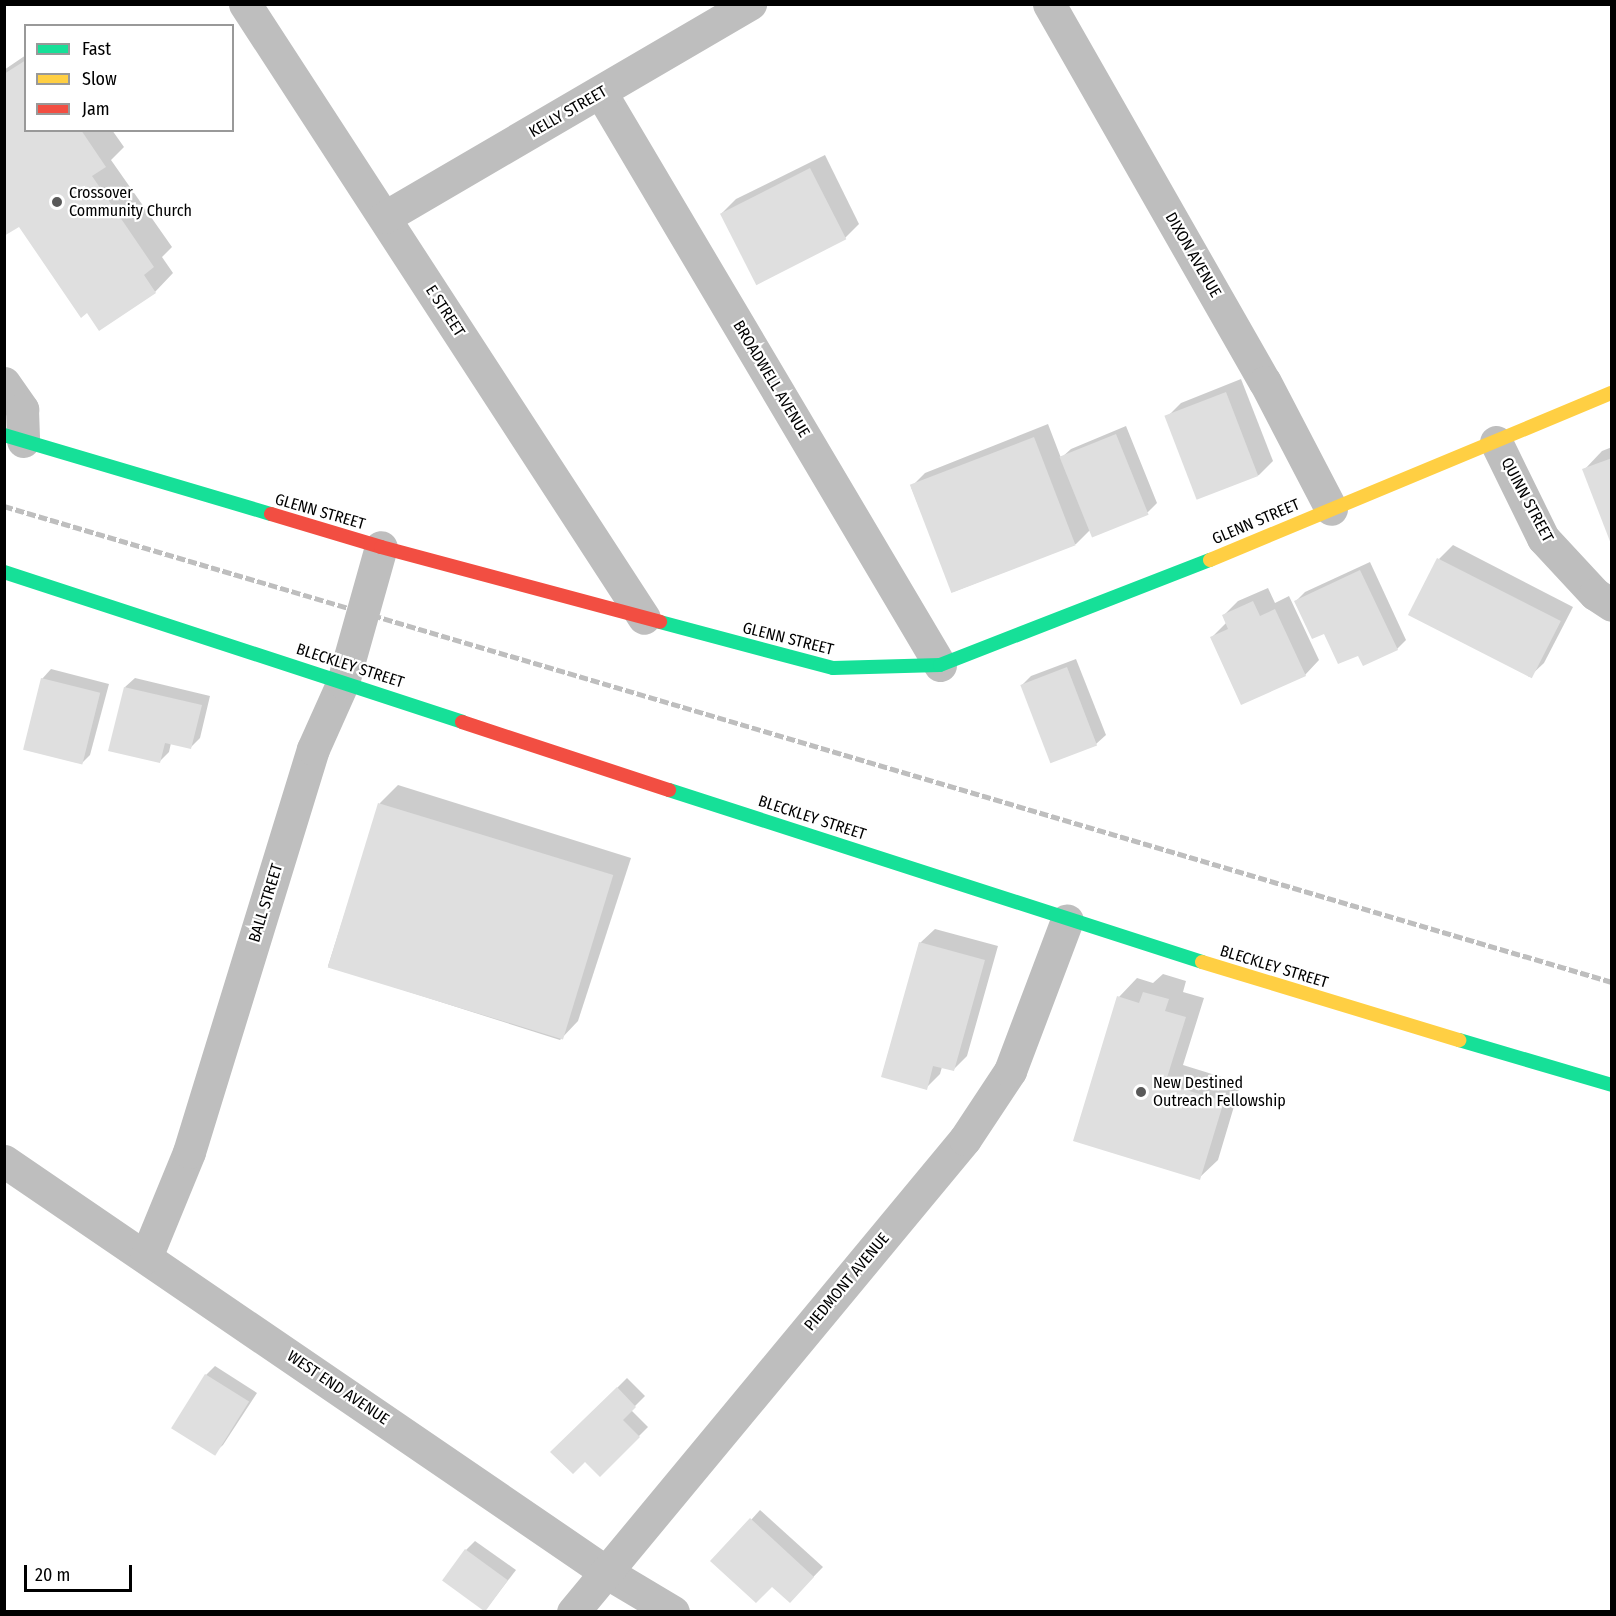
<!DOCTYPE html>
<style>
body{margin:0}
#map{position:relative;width:1616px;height:1616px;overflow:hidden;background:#fff;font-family:"Fira Sans Condensed",sans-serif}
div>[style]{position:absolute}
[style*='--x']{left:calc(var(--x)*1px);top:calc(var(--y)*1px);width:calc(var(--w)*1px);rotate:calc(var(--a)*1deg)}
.shadow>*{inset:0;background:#0003}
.building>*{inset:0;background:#dfdfdf;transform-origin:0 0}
.street>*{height:33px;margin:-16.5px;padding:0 16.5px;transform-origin:16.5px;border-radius:16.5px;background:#bebebe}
.fast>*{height:14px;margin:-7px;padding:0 7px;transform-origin:7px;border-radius:7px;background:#16e098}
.slow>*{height:14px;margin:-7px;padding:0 7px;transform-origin:7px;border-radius:7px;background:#ffcf43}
.jam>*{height:14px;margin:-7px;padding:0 7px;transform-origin:7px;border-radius:7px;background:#f24e42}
.rail>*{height:4.5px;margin-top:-2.25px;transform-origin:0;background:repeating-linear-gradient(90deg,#bebebe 0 9px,transparent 0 12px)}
.dots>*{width:16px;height:16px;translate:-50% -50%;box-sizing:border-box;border:3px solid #fff;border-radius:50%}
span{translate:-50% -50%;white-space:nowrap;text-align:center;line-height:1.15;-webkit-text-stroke:4.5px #fff;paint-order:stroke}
.street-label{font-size:16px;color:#000}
.poi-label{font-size:16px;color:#000}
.left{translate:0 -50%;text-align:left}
.frame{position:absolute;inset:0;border:6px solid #000;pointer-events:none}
.legend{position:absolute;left:24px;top:24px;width:210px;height:108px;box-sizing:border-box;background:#fff;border:2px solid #999;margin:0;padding:8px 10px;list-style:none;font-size:18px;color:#000}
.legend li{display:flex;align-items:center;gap:12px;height:30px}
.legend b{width:30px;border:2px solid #999}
.scale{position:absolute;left:24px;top:1565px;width:108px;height:27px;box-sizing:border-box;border:3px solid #000;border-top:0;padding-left:8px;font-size:18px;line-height:21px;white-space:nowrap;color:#000;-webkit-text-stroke:4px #fff;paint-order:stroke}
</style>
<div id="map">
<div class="shadow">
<i style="clip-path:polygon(26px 55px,26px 130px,112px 130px,124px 147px,111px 160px,172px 247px,162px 257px,173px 273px,155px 292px,19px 225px,4px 233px,4px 70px)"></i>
<i style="clip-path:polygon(825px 155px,859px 224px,845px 238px,722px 213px,736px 199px)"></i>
<i style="clip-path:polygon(1241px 379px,1273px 461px,1259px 475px,1198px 498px,1167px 417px,1181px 403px)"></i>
<i style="clip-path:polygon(1048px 424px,1061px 458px,1071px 449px,1126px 426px,1157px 503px,1148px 512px,1091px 529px,1076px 544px,953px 592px,911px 487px,925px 473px)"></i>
<i style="clip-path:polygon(1612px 447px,1612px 541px,1584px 470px,1602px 451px)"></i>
<i style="clip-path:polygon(1453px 545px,1573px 607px,1544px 663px,1529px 677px,1439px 559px)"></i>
<i style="clip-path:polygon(1370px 562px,1406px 640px,1397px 649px,1358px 654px,1325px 632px,1296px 601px,1305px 592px)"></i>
<i style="clip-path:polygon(1268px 588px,1275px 603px,1289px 596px,1319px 660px,1305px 675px,1212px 637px,1227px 622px,1224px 615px,1238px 601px)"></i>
<i style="clip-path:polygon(1076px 659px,1106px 735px,1096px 744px,1022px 685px,1031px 676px)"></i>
<i style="clip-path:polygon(51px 669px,109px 684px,90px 755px,81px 764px,42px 679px)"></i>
<i style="clip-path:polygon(135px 678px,210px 696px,200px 738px,190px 748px,171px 743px,169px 752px,160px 761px,125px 687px)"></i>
<i style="clip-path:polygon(398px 785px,631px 858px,578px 1021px,560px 1040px,328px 966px,380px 803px)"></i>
<i style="clip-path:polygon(935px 929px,998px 946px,967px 1056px,953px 1070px,942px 1067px,940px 1074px,926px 1088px,920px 943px)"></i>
<i style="clip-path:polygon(1163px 974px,1186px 981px,1183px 992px,1204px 998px,1183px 1065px,1241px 1083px,1218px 1160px,1199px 1178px,1119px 997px,1137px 978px,1153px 983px)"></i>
<i style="clip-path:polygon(215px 1366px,257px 1393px,223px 1445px,213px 1454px,206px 1375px)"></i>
<i style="clip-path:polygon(627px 1378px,645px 1396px,631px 1410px,648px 1427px,600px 1475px,585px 1460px,553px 1452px)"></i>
<i style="clip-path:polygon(760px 1510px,823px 1567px,790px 1601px,751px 1520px)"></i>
<i style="clip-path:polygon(475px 1541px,516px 1570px,486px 1609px,466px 1550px)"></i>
</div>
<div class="building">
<i style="clip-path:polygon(26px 60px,26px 130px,81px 130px,106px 167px,92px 176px,154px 267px,144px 275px,156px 293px,99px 331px,87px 313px,81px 318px,19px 227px,4px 236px,4px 74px)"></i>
<i style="left:810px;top:168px;width:80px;height:101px;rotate:63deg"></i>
<i style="left:1226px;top:392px;width:90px;height:66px;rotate:69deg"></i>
<i style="left:1116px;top:434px;width:87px;height:61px;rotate:68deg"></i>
<i style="left:1034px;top:437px;width:116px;height:133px;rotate:69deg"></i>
<i style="clip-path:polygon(1612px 458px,1612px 544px,1611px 544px,1582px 469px)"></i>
<i style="left:1437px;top:558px;width:139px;height:64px;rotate:27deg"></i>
<i style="clip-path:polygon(1360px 570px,1398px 650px,1363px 666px,1358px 656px,1338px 664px,1324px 634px,1312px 639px,1294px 601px)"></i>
<i style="clip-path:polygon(1253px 601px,1260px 616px,1275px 609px,1306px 676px,1241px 705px,1210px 637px,1228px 629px,1222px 615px)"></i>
<i style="left:1067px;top:667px;width:84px;height:50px;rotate:69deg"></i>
<i style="left:41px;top:678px;width:61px;height:74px;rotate:14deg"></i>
<i style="clip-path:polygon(124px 687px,202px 705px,191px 749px,165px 743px,160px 763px,108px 751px)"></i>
<i style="left:378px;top:803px;width:246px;height:172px;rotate:17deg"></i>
<i style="clip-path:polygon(919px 942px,985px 960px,954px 1071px,933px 1066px,927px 1090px,881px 1077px)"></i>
<i style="clip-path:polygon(1143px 992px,1169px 999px,1165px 1011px,1186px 1017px,1165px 1084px,1224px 1101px,1200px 1180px,1073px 1141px,1117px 996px,1139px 1003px)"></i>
<i style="left:205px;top:1374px;width:52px;height:64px;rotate:32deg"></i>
<i style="clip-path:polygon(617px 1387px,636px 1407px,623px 1420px,640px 1437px,600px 1477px,585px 1462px,573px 1474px,550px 1452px)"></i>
<i style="clip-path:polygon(750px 1518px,814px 1577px,790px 1603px,772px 1587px,756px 1603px,710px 1561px)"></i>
<i style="left:465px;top:1549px;width:53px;height:39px;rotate:36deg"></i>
</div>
<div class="street">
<i style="--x:245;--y:4;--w:732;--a:56.98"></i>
<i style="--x:1049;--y:4;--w:435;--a:60.3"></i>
<i style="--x:1265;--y:382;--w:143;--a:62.5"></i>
<i style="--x:601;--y:93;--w:665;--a:59.35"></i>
<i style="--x:385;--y:217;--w:423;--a:-30.3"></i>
<i style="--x:4;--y:383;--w:32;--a:55"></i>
<i style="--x:22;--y:409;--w:32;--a:88"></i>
<i style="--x:1496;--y:442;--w:107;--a:63.9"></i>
<i style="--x:1543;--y:538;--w:76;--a:47.1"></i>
<i style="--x:1595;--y:594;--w:20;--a:33"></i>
<i style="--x:4;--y:1161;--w:729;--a:34.32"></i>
<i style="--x:606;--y:1572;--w:78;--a:30.8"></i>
<i style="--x:146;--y:1257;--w:113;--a:-67.7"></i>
<i style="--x:189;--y:1152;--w:422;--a:-72.9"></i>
<i style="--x:313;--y:749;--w:73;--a:-65.9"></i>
<i style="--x:343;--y:682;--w:140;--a:-74.3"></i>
<i style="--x:573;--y:1612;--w:614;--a:-50.35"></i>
<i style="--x:965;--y:1139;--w:82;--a:-56.5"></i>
<i style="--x:1010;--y:1071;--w:161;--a:-69.3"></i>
</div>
<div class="fast">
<i style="--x:4;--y:435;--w:278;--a:16.5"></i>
<i style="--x:4;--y:572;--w:482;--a:18.1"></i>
<i style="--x:660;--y:622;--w:179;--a:14.9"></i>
<i style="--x:833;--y:668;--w:107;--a:-1.6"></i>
<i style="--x:940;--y:665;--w:290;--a:-21.3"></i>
<i style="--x:669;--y:790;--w:560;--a:17.88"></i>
<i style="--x:1459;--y:1040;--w:159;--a:16.4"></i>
</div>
<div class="slow">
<i style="--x:1210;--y:560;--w:435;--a:-22.6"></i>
<i style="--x:1202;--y:962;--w:269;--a:16.9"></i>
</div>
<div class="jam">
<i style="--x:271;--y:514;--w:115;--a:16.7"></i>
<i style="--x:381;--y:547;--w:289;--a:15"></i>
<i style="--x:462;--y:722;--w:218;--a:18.2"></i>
</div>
<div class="rail">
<i style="--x:4;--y:506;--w:1677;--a:16.49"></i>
</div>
<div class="dots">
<i style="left:57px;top:202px;background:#595959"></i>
<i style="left:1141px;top:1092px;background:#595959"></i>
</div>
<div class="street-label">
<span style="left:568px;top:112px;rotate:-30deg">KELLY STREET</span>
<span style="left:1193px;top:255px;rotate:60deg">DIXON AVENUE</span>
<span style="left:445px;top:311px;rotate:57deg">E STREET</span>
<span style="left:771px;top:379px;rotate:59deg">BROADWELL AVENUE</span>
<span style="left:1527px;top:500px;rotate:62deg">QUINN STREET</span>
<span style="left:320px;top:512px;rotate:16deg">GLENN STREET</span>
<span style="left:1256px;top:522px;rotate:-23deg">GLENN STREET</span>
<span style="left:788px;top:639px;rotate:14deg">GLENN STREET</span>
<span style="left:350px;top:666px;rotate:18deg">BLECKLEY STREET</span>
<span style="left:812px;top:818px;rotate:18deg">BLECKLEY STREET</span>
<span style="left:266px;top:903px;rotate:-73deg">BALL STREET</span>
<span style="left:1274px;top:967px;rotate:17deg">BLECKLEY STREET</span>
<span style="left:847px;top:1282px;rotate:-50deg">PIEDMONT AVENUE</span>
<span style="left:338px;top:1388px;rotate:34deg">WEST END AVENUE</span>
</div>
<div class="poi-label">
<span class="left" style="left:69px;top:202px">Crossover<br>Community Church</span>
<span class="left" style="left:1153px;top:1092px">New Destined<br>Outreach Fellowship</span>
</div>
<div class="frame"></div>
<ul class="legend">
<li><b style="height:8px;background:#16e098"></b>Fast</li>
<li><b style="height:8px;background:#ffcf43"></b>Slow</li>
<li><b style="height:8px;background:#f24e42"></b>Jam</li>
</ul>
<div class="scale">20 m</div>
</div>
